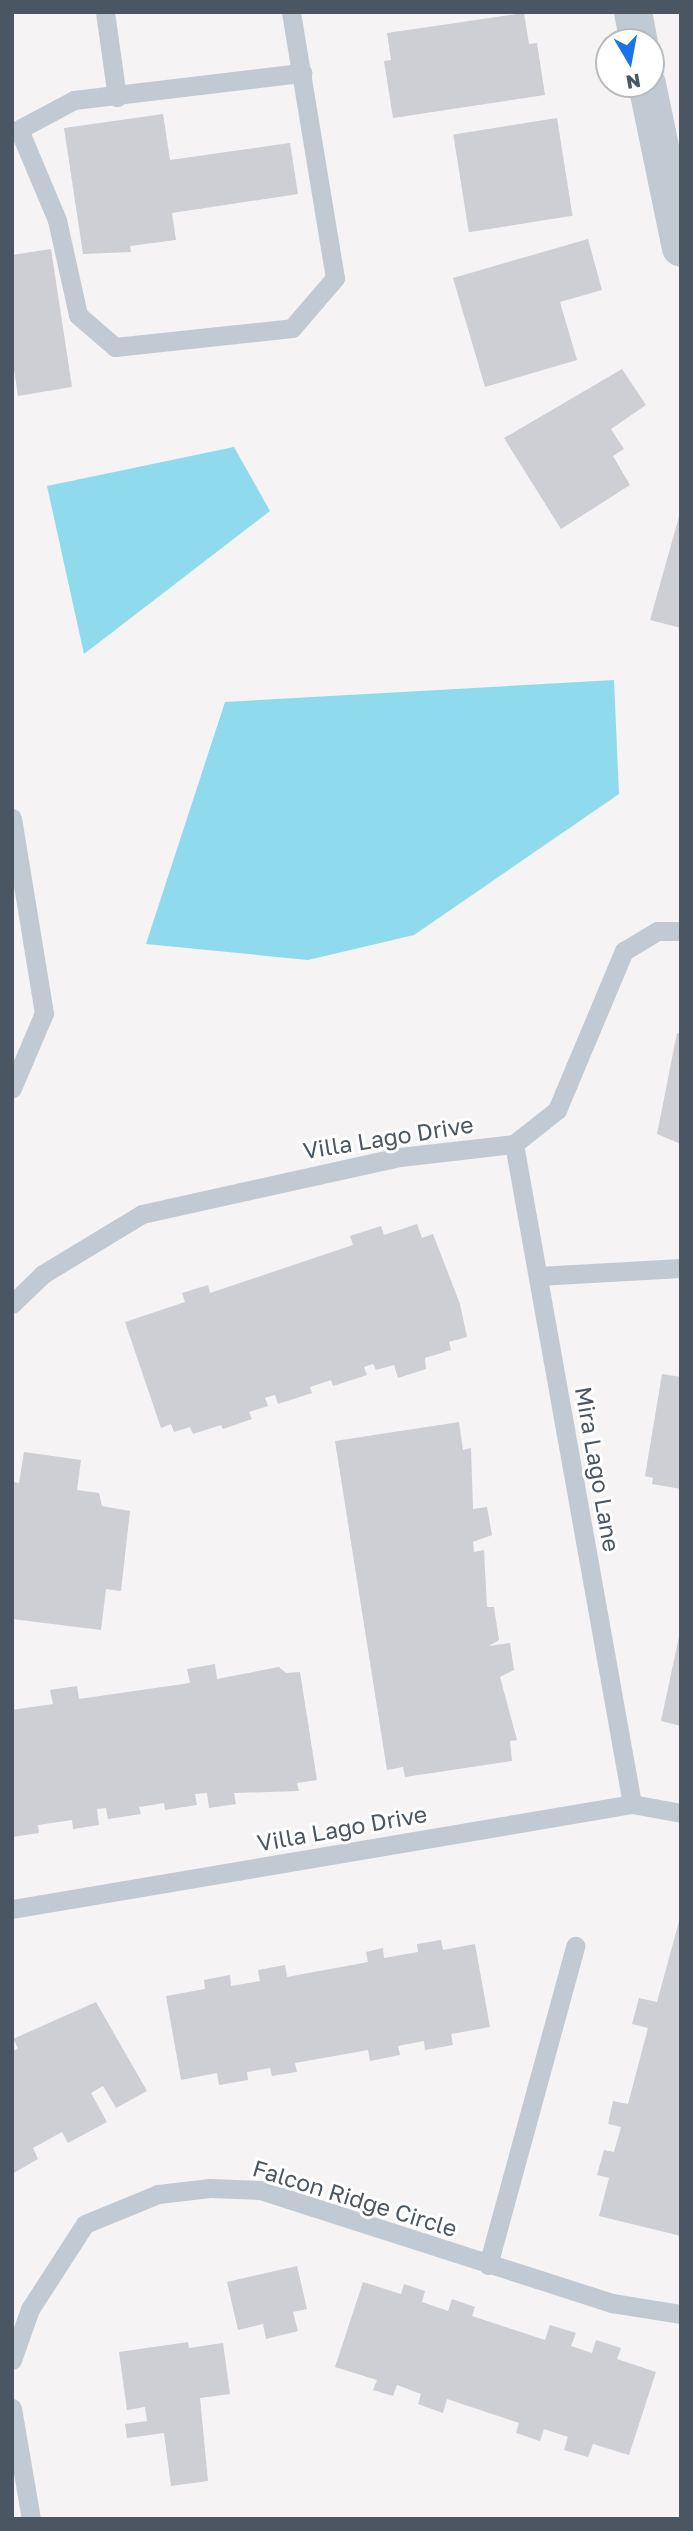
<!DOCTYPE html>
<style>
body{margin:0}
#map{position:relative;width:693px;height:2531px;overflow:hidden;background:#f5f3f3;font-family:"Golos Text",sans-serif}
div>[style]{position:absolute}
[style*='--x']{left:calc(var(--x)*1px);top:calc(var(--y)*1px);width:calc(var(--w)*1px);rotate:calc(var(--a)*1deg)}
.water>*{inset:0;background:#90daee}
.building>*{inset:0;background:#cdcfd5;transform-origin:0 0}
.lane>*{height:19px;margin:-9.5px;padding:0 9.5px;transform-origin:9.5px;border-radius:9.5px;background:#c1cad2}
.street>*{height:38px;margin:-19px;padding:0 19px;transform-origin:19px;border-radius:19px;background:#c1cad2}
span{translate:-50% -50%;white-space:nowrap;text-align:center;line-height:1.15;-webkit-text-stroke:6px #fff;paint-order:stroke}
.street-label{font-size:23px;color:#4a5661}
.frame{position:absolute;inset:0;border:14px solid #4a5661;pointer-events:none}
.north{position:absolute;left:595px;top:28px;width:70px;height:70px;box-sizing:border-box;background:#fff;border:2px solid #b7bbc0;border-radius:50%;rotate:170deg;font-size:19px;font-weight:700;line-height:28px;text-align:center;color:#4a5661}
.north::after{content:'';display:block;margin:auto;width:24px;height:32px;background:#1a73e8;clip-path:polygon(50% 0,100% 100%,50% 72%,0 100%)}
</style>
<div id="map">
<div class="water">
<i style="clip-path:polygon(234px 447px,270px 511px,84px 654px,47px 486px)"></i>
<i style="clip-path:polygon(614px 680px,619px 794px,414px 935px,308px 960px,146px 944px,225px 702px)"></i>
</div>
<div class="building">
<i style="clip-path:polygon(524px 13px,529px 44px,537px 43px,545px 95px,393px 118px,384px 61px,391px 60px,387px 33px)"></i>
<i style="clip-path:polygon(163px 114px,170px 160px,290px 143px,298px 194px,172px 213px,176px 240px,130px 246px,131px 252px,83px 254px,64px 128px)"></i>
<i style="left:557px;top:118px;width:99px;height:105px;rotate:81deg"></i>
<i style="clip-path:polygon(588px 239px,602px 290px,560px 302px,577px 360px,485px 387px,453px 278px)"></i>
<i style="clip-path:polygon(51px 249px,72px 387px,18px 396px,12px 356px,12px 255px)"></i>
<i style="clip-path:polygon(622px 369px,646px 405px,611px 429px,624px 449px,613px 456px,630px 485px,561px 529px,504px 438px)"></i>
<i style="clip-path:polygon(680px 513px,681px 513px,681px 628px,650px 620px)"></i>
<i style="clip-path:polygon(677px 1033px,681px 1034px,681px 1144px,657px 1134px)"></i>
<i style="clip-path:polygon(417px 1224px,422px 1238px,433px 1234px,460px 1304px,467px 1337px,449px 1342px,451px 1350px,425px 1358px,426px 1369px,398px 1378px,394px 1365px,376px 1370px,373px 1364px,364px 1367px,367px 1375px,333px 1386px,331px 1380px,310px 1387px,312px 1393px,278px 1404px,275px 1395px,265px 1398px,268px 1406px,249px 1412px,252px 1419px,223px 1429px,221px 1425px,193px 1434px,190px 1427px,174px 1432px,171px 1424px,161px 1428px,125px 1322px,185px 1302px,182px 1293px,208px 1285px,210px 1293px,353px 1245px,350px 1236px,381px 1226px,384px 1235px)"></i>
<i style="clip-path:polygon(662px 1374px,681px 1377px,681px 1489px,652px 1484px,653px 1478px,645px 1476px)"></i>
<i style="clip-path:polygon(459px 1422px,463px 1450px,471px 1448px,473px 1509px,487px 1507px,492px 1535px,473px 1542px,474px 1552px,484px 1550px,487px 1607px,494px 1607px,499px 1640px,489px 1646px,510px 1643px,514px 1670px,500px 1677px,517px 1740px,510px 1741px,512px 1761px,405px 1777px,403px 1767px,387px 1770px,335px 1441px)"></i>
<i style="clip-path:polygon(24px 1452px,81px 1460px,77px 1490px,99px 1493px,102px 1506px,130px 1511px,121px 1591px,106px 1589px,101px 1630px,12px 1619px,12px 1482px,19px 1483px)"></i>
<i style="clip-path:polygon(680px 1632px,681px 1632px,681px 1726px,661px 1721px)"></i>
<i style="clip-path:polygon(215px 1664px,217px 1679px,279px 1667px,286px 1673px,300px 1672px,317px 1780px,297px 1783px,299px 1791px,234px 1793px,236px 1804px,209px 1808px,207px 1793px,195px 1794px,197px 1805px,165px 1810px,164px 1803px,139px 1807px,141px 1814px,108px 1819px,106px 1808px,97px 1809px,99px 1825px,73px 1829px,72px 1820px,38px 1825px,39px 1833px,12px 1837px,12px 1710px,53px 1704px,50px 1690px,77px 1686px,79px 1699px,190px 1683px,187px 1669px)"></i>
<i style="clip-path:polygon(681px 1914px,681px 2236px,599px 2216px,609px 2178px,597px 2175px,604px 2150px,614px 2152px,621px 2127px,608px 2124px,613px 2101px,628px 2104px,648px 2028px,632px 2024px,639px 1998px,657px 2002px)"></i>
<i style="clip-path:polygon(441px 1940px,443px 1950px,475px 1944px,490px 2027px,451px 2034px,453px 2045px,425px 2050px,424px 2041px,398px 2046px,400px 2055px,370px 2061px,368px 2050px,295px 2063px,297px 2072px,272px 2076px,270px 2068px,247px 2072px,248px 2080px,219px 2085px,217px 2073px,181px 2080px,166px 1996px,205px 1989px,204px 1980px,230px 1975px,231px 1986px,260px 1981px,258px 1970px,285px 1965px,287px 1977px,368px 1962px,366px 1952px,383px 1948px,384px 1958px,418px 1952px,417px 1944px)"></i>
<i style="clip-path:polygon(96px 2002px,147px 2091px,116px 2108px,103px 2086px,91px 2093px,107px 2122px,68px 2143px,62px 2132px,33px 2148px,38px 2159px,12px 2174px,12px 2052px,18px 2048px,13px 2039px)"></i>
<i style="clip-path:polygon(297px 2266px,307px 2309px,293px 2312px,298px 2331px,266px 2339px,263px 2324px,238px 2330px,227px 2282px)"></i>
<i style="clip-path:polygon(363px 2282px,401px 2294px,404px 2284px,425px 2291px,422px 2302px,448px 2311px,452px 2299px,475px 2307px,472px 2316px,545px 2340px,550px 2325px,576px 2333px,571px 2346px,592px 2353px,596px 2340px,621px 2348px,617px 2359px,656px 2372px,629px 2455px,593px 2444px,588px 2457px,564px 2450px,568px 2437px,544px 2429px,540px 2441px,516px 2433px,519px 2423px,447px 2399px,443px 2413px,418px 2404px,421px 2394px,397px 2385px,393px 2396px,373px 2390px,377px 2380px,335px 2367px)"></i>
<i style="clip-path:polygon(188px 2342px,189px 2348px,223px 2343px,230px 2394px,200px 2398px,208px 2481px,171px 2486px,164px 2433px,127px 2438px,125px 2424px,147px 2421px,145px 2407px,127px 2410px,119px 2352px)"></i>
</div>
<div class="lane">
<i style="--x:105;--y:12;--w:86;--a:82"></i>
<i style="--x:20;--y:132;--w:95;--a:67.2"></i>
<i style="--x:57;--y:220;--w:97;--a:77.5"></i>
<i style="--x:78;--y:315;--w:49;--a:40.9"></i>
<i style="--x:115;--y:347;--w:178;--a:-6.1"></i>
<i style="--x:292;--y:328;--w:66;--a:-49.3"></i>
<i style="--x:335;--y:278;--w:270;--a:-99.4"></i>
<i style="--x:12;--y:133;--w:70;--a:-28"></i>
<i style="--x:74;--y:100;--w:230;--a:-6.8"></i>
<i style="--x:12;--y:818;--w:198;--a:80.7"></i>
<i style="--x:44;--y:1013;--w:82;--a:113.1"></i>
<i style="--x:514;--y:1144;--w:670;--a:79.86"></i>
<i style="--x:538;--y:1276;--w:143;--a:-3.2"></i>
<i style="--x:12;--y:1304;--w:43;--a:-44.1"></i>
<i style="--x:43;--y:1274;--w:116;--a:-31.2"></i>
<i style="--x:142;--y:1214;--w:264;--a:-12.5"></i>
<i style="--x:400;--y:1157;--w:115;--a:-6.5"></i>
<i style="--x:514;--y:1144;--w:55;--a:-38.3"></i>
<i style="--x:557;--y:1110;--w:173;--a:-67.2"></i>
<i style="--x:624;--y:951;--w:39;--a:-31"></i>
<i style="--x:657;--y:931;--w:24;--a:0"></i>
<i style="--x:12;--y:1909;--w:629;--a:-9.61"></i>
<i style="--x:632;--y:1804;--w:50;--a:10.4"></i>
<i style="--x:488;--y:2265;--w:331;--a:-74.7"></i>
<i style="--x:12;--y:2360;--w:54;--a:-70.6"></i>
<i style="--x:30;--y:2309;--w:101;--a:-57.1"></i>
<i style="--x:85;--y:2224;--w:79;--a:-22.3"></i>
<i style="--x:158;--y:2194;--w:52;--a:-6.6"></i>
<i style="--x:210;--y:2188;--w:50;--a:2.3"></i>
<i style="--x:260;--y:2190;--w:370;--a:17.8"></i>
<i style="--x:612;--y:2303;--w:70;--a:9.1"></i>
<i style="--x:12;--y:2408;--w:113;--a:80.3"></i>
</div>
<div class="street">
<i style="--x:633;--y:12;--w:31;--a:79"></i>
<i style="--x:647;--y:84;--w:167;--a:78.3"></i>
</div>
<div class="street-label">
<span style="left:388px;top:1137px;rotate:-9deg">Villa Lago Drive</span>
<span style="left:598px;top:1469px;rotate:80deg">Mira Lago Lane</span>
<span style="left:342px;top:1828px;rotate:-10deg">Villa Lago Drive</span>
<span style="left:355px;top:2198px;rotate:17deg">Falcon Ridge Circle</span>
</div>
<div class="frame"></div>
<div class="north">N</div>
</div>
